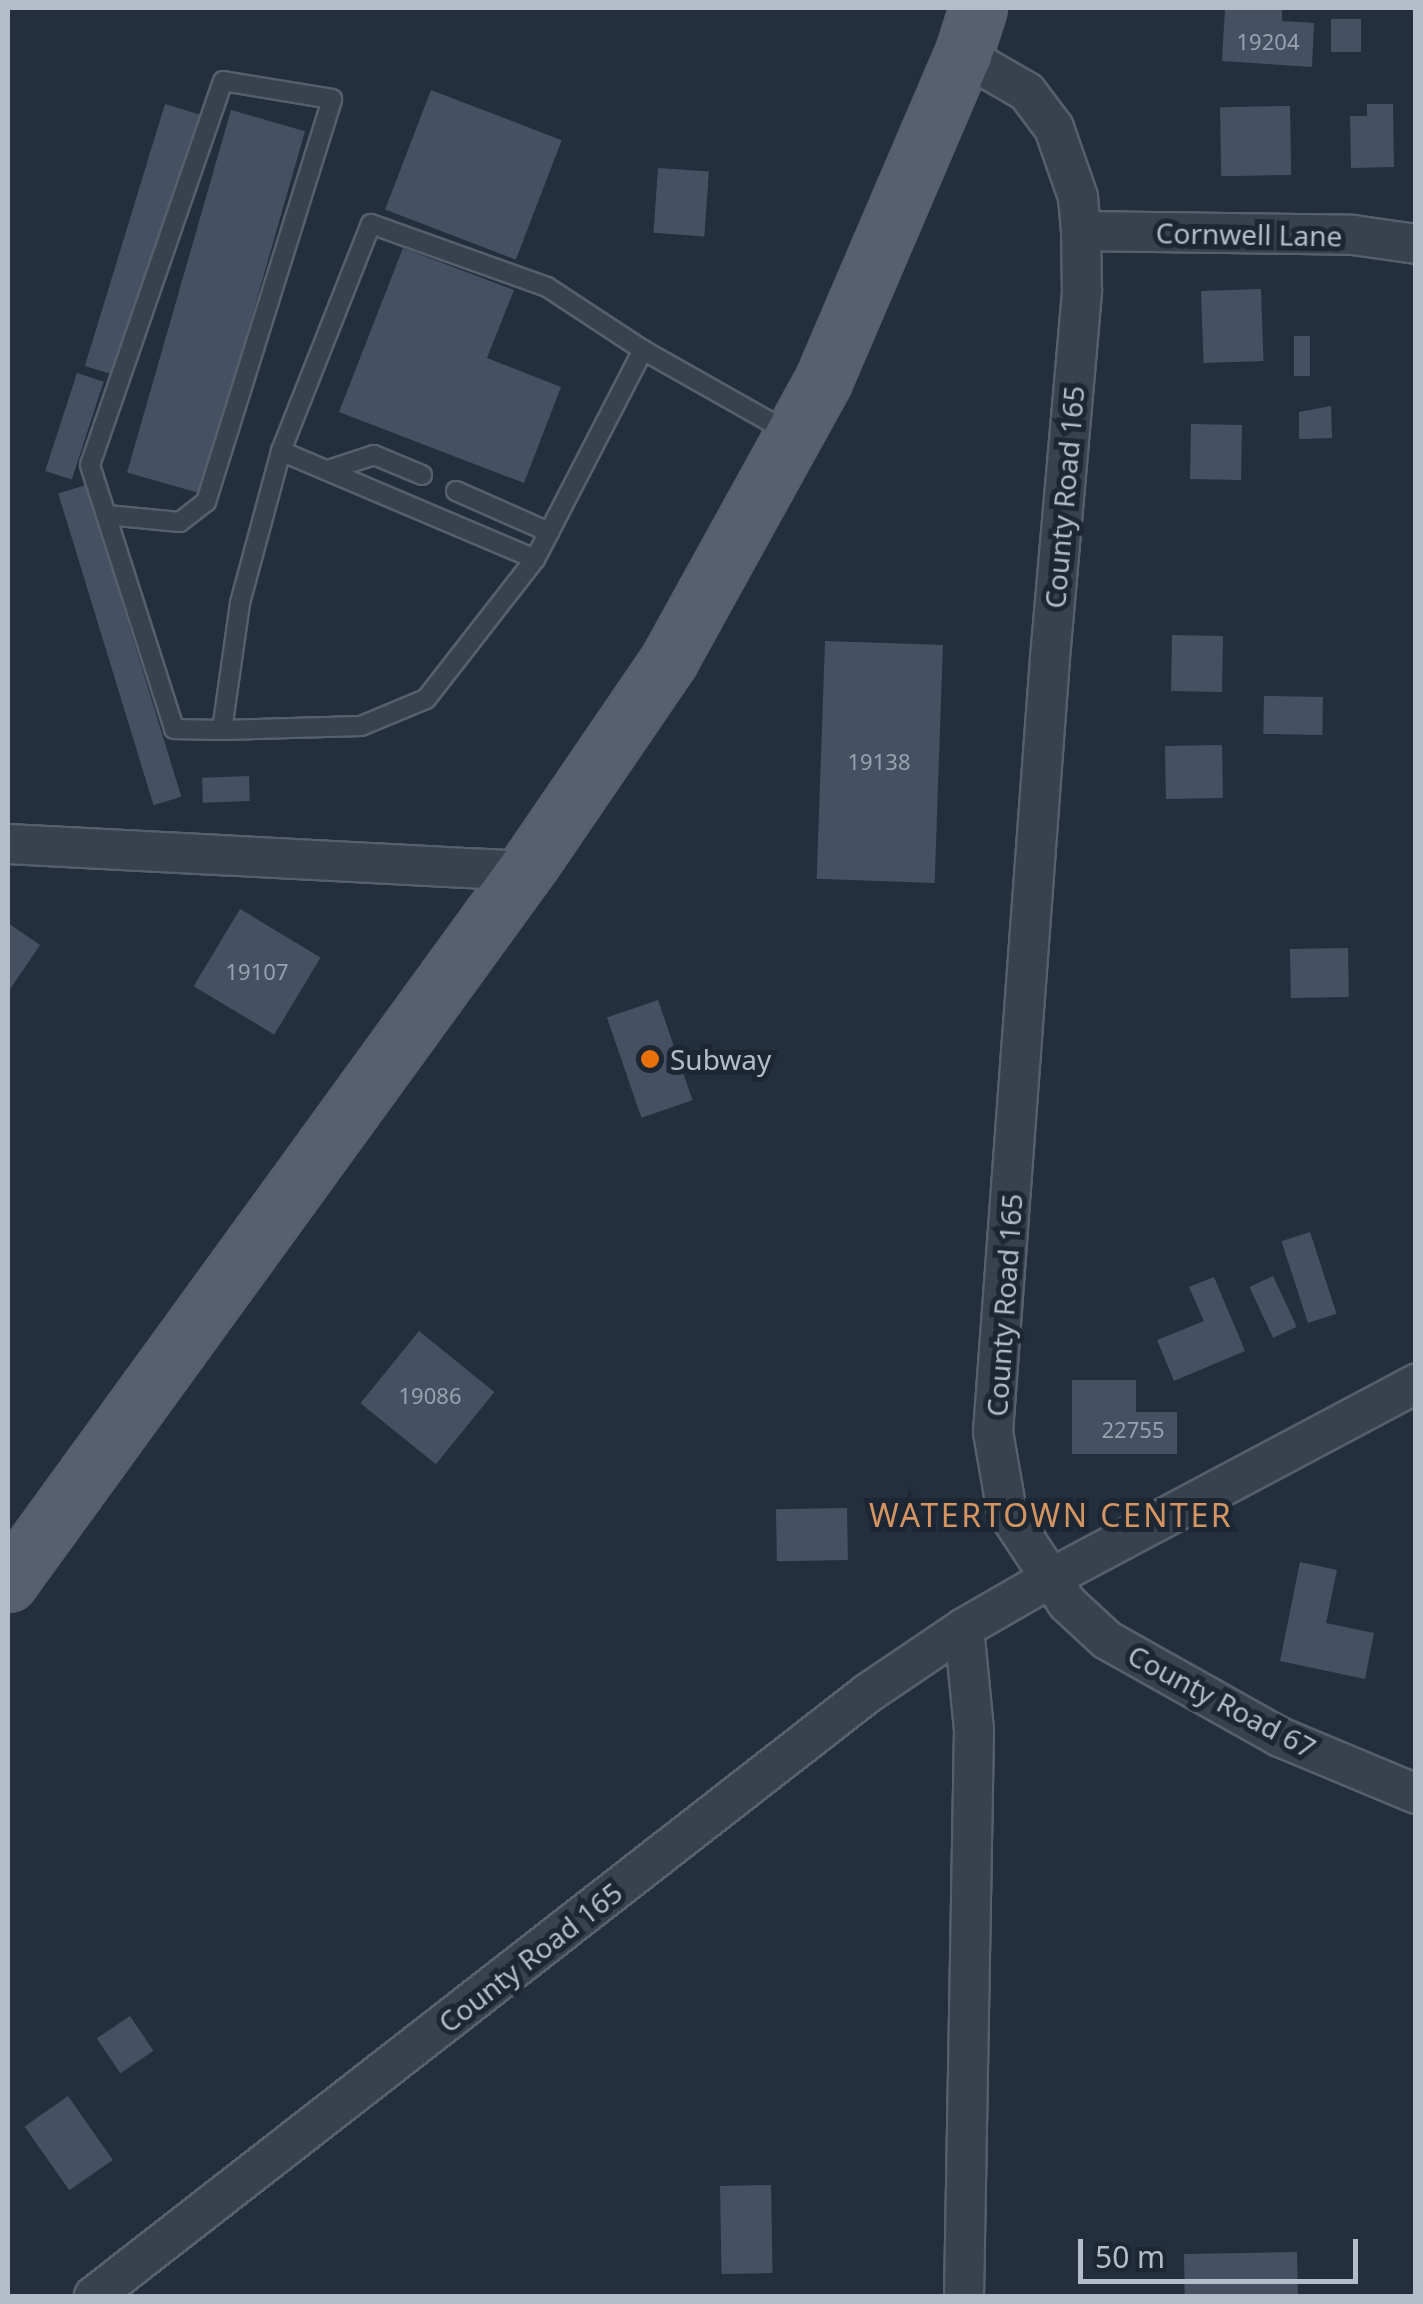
<!DOCTYPE html>
<style>
body{margin:0}
#map{position:relative;width:1423px;height:2304px;overflow:hidden;background:#242f3e;font-family:"Noto Sans",sans-serif}
div>[style]{position:absolute}
[style*='--x']{left:calc(var(--x)*1px);top:calc(var(--y)*1px);width:calc(var(--w)*1px);rotate:calc(var(--a)*1deg)}
.building>*{inset:0;background:#455162;transform-origin:0 0}
.roads{filter:drop-shadow(2px 0 #565f6c) drop-shadow(-2px 0 #565f6c) drop-shadow(0 2px #565f6c) drop-shadow(0 -2px #565f6c)}
.service>*{height:18px;margin:-9px;padding:0 9px;transform-origin:9px;border-radius:9px;background:#38414e}
.minor>*{height:38px;margin:-19px;padding:0 19px;transform-origin:19px;border-radius:19px;background:#38414e}
.primary>*{height:55px;margin:-27.5px;padding:0 27.5px;transform-origin:27.5px;border-radius:27.5px;background:#56606e}
.dots>*{width:28px;height:28px;translate:-50% -50%;box-sizing:border-box;border:5px solid #1d2633;border-radius:50%}
span{translate:-50% -50%;white-space:nowrap;text-align:center;line-height:1.15;-webkit-text-stroke:10px #1d2633;paint-order:stroke}
.number-label{font-size:22px;color:#98a1af}
.number-label span{-webkit-text-stroke-width:0}
.street-label{font-size:28px;color:#b4bcc9}
.poi-label{font-size:28px;color:#b4bcc9}
.left{translate:0 -50%;text-align:left}
.quarter-label{font-size:32px;color:#d59563;letter-spacing:2.5px}
.frame{position:absolute;inset:0;border:10px solid #b4bcc9;pointer-events:none}
.scale{position:absolute;left:1078px;top:2239px;width:280px;height:45px;box-sizing:border-box;border:5px solid #b4bcc9;border-top:0;padding-left:12px;font-size:30px;line-height:35px;white-space:nowrap;color:#b4bcc9;-webkit-text-stroke:8px #1d2633;paint-order:stroke}
</style>
<div id="map">
<div class="building">
<i style="clip-path:polygon(1225px 8px,1282px 8px,1282px 21px,1314px 23px,1312px 67px,1222px 61px)"></i>
<i style="left:1361px;top:19px;width:33px;height:30px;rotate:90deg"></i>
<i style="left:431px;top:90px;width:140px;height:128px;rotate:21deg"></i>
<i style="left:165px;top:104px;width:37px;height:274px;rotate:17deg"></i>
<i style="clip-path:polygon(1367px 104px,1393px 104px,1394px 167px,1351px 168px,1350px 116px,1367px 116px)"></i>
<i style="left:1290px;top:106px;width:69px;height:70px;rotate:89deg"></i>
<i style="left:231px;top:110px;width:77px;height:377px;rotate:16deg"></i>
<i style="left:658px;top:168px;width:51px;height:65px;rotate:4deg"></i>
<i style="clip-path:polygon(403px 248px,514px 290px,487px 358px,561px 387px,524px 483px,339px 412px)"></i>
<i style="left:1261px;top:289px;width:72px;height:60px;rotate:88deg"></i>
<i style="left:1310px;top:336px;width:40px;height:16px;rotate:90deg"></i>
<i style="left:77px;top:373px;width:28px;height:103px;rotate:18deg"></i>
<i style="clip-path:polygon(1331px 406px,1332px 438px,1299px 439px,1299px 412px)"></i>
<i style="left:1191px;top:424px;width:51px;height:55px;rotate:1deg"></i>
<i style="left:86px;top:485px;width:326px;height:29px;rotate:73deg"></i>
<i style="left:1172px;top:635px;width:51px;height:56px;rotate:1deg"></i>
<i style="left:825px;top:641px;width:118px;height:238px;rotate:2deg"></i>
<i style="left:1264px;top:696px;width:59px;height:38px;rotate:1deg"></i>
<i style="left:1222px;top:745px;width:53px;height:57px;rotate:89deg"></i>
<i style="left:249px;top:776px;width:25px;height:47px;rotate:88deg"></i>
<i style="left:240px;top:909px;width:94px;height:90px;rotate:31deg"></i>
<i style="clip-path:polygon(8px 923px,40px 945px,8px 992px)"></i>
<i style="left:1348px;top:948px;width:49px;height:58px;rotate:89deg"></i>
<i style="left:658px;top:1000px;width:106px;height:54px;rotate:71deg"></i>
<i style="left:1310px;top:1232px;width:86px;height:30px;rotate:72deg"></i>
<i style="left:1273px;top:1276px;width:56px;height:26px;rotate:65deg"></i>
<i style="clip-path:polygon(1214px 1277px,1245px 1351px,1174px 1381px,1157px 1340px,1204px 1321px,1189px 1287px)"></i>
<i style="left:419px;top:1331px;width:97px;height:93px;rotate:39deg"></i>
<i style="clip-path:polygon(1072px 1380px,1136px 1380px,1136px 1412px,1177px 1412px,1177px 1454px,1072px 1454px)"></i>
<i style="left:847px;top:1508px;width:52px;height:71px;rotate:89deg"></i>
<i style="clip-path:polygon(1300px 1562px,1337px 1570px,1326px 1623px,1374px 1633px,1365px 1679px,1280px 1661px)"></i>
<i style="left:130px;top:2016px;width:42px;height:40px;rotate:56deg"></i>
<i style="left:68px;top:2096px;width:78px;height:53px;rotate:55deg"></i>
<i style="left:771px;top:2185px;width:88px;height:51px;rotate:89deg"></i>
<i style="left:1297px;top:2252px;width:44px;height:113px;rotate:89deg"></i>
</div>
<div class="roads">
<div class="service">
<i style="--x:643;--y:350;--w:235;--a:117.3"></i>
<i style="--x:535;--y:559;--w:276;--a:-157"></i>
<i style="--x:281;--y:451;--w:244;--a:-68.4"></i>
<i style="--x:371;--y:224;--w:187;--a:19.7"></i>
<i style="--x:547;--y:287;--w:115;--a:33.3"></i>
<i style="--x:643;--y:350;--w:167;--a:29.5"></i>
<i style="--x:331;--y:469;--w:45;--a:-18"></i>
<i style="--x:374;--y:455;--w:52;--a:22.6"></i>
<i style="--x:456;--y:491;--w:102;--a:23.8"></i>
<i style="--x:107;--y:515;--w:73;--a:5.5"></i>
<i style="--x:180;--y:522;--w:33;--a:-38"></i>
<i style="--x:206;--y:502;--w:422;--a:-72.6"></i>
<i style="--x:332;--y:99;--w:110;--a:-170.6"></i>
<i style="--x:223;--y:81;--w:406;--a:109.1"></i>
<i style="--x:90;--y:465;--w:277;--a:72.3"></i>
<i style="--x:174;--y:729;--w:48;--a:1.2"></i>
<i style="--x:222;--y:730;--w:128;--a:-81.9"></i>
<i style="--x:240;--y:603;--w:157;--a:-74.9"></i>
<i style="--x:222;--y:730;--w:139;--a:-1.6"></i>
<i style="--x:361;--y:726;--w:70;--a:-22.6"></i>
<i style="--x:426;--y:699;--w:177;--a:-52.1"></i>
</div>
<div class="minor">
<i style="--x:963;--y:55;--w:74;--a:30"></i>
<i style="--x:1027;--y:92;--w:45;--a:53.1"></i>
<i style="--x:1054;--y:128;--w:73;--a:70.8"></i>
<i style="--x:1078;--y:197;--w:34;--a:85"></i>
<i style="--x:1081;--y:231;--w:61;--a:89.1"></i>
<i style="--x:1082;--y:292;--w:367;--a:95"></i>
<i style="--x:1050;--y:658;--w:776;--a:94.21"></i>
<i style="--x:993;--y:1432;--w:81;--a:80.1"></i>
<i style="--x:1007;--y:1512;--w:109;--a:56.6"></i>
<i style="--x:1067;--y:1603;--w:54;--a:42.8"></i>
<i style="--x:1107;--y:1640;--w:198;--a:29.3"></i>
<i style="--x:1280;--y:1737;--w:147;--a:22.7"></i>
<i style="--x:1081;--y:231;--w:272;--a:0.8"></i>
<i style="--x:1353;--y:235;--w:64;--a:8.1"></i>
<i style="--x:8;--y:844;--w:518;--a:2.99"></i>
<i style="--x:964;--y:1628;--w:102;--a:84.4"></i>
<i style="--x:974;--y:1730;--w:566;--a:91.01"></i>
<i style="--x:94;--y:2296;--w:981;--a:-37.92"></i>
<i style="--x:868;--y:1693;--w:116;--a:-34.1"></i>
<i style="--x:964;--y:1628;--w:98;--a:-30"></i>
<i style="--x:1049;--y:1579;--w:416;--a:-28"></i>
</div>
<div class="primary">
<i style="--x:8;--y:1583;--w:892;--a:-54.03"></i>
<i style="--x:532;--y:861;--w:243;--a:-55.7"></i>
<i style="--x:669;--y:660;--w:319;--a:-61.1"></i>
<i style="--x:823;--y:381;--w:355;--a:-66.8"></i>
<i style="--x:963;--y:55;--w:49;--a:-72.3"></i>
</div>
</div>
<div class="dots">
<i style="left:650px;top:1059px;background:#e8710a"></i>
</div>
<div class="number-label">
<span style="left:1268px;top:42px">19204</span>
<span style="left:879px;top:762px">19138</span>
<span style="left:257px;top:972px">19107</span>
<span style="left:430px;top:1396px">19086</span>
<span style="left:1133px;top:1430px">22755</span>
</div>
<div class="street-label">
<span style="left:1249px;top:234px;rotate:1deg">Cornwell Lane</span>
<span style="left:1064px;top:497px;rotate:-85deg">County Road 165</span>
<span style="left:1004px;top:1305px;rotate:-86deg">County Road 165</span>
<span style="left:1222px;top:1701px;rotate:28deg">County Road 67</span>
<span style="left:530px;top:1957px;rotate:-38deg">County Road 165</span>
</div>
<div class="poi-label">
<span class="left" style="left:670px;top:1059px">Subway</span>
</div>
<div class="quarter-label">
<span style="left:1051px;top:1515px">WATERTOWN CENTER</span>
</div>
<div class="frame"></div>
<div class="scale">50 m</div>
</div>
